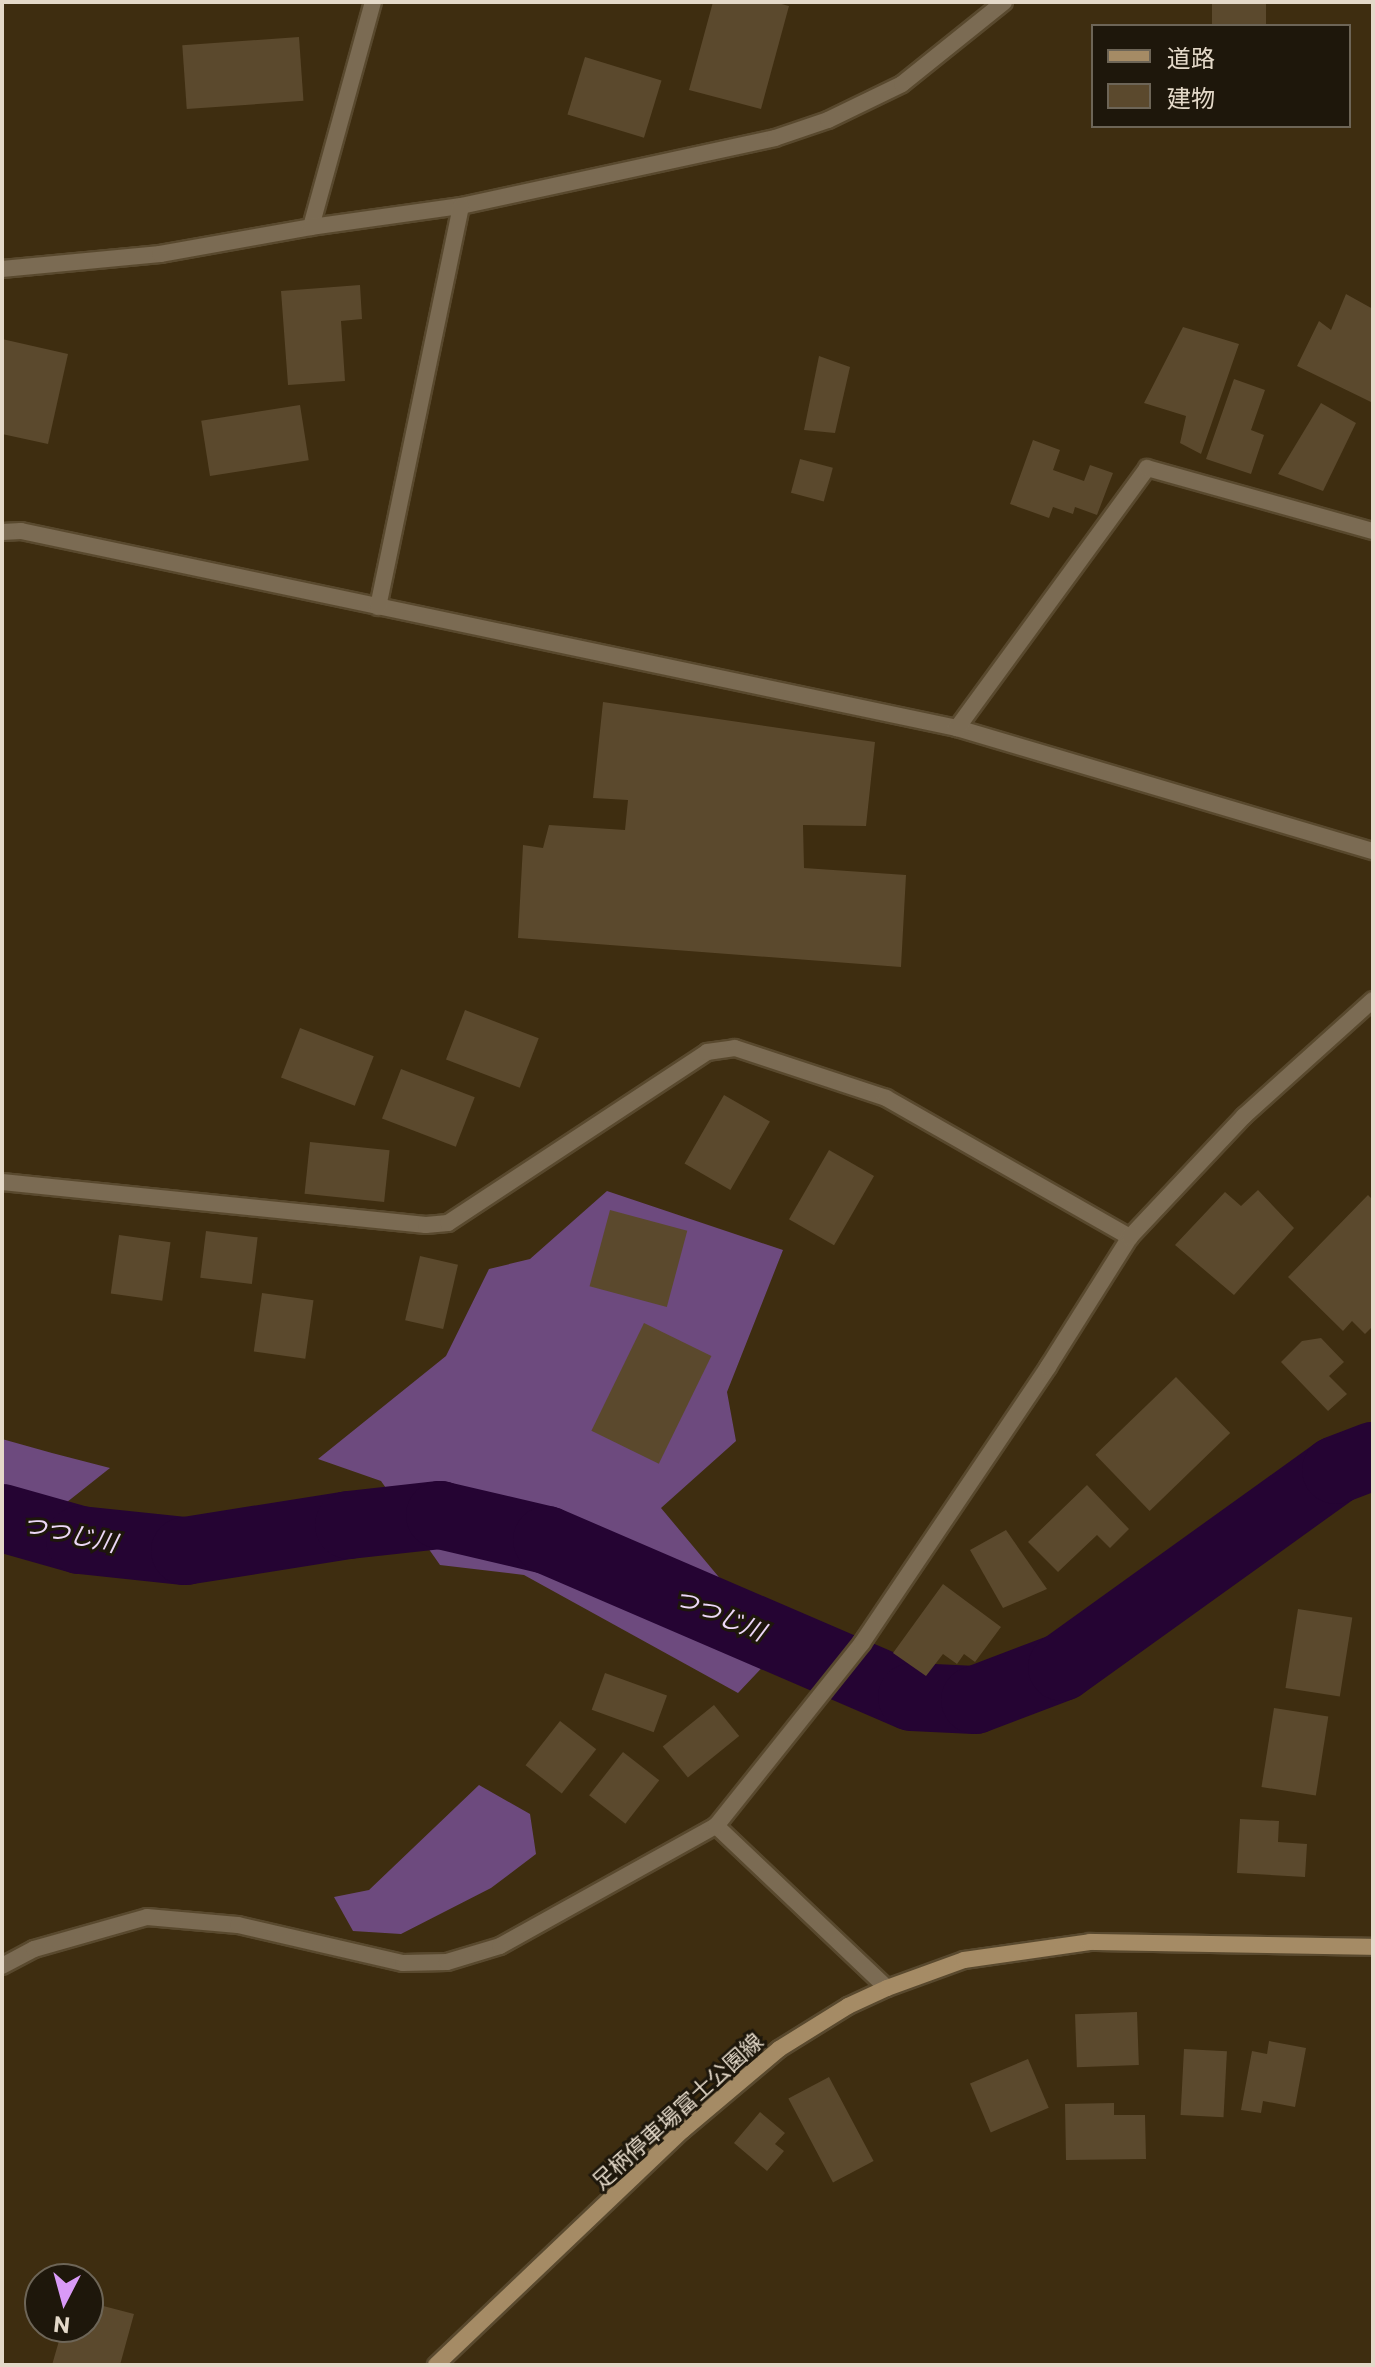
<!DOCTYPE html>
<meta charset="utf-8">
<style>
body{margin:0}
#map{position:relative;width:1375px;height:2367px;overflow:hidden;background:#3e2d10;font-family:Commissioner,"Noto Sans JP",sans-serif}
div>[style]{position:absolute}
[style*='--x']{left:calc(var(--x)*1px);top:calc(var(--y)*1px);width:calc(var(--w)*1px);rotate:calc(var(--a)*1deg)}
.forest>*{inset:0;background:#6d4a7e}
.river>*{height:68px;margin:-34px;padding:0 34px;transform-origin:34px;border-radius:34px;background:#250433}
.building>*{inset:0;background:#5b492d;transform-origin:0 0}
.roads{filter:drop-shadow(2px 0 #59492e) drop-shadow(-2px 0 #59492e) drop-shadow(0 2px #59492e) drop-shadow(0 -2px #59492e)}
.minor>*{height:16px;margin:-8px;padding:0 8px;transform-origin:8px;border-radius:8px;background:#7b6b53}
.secondary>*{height:16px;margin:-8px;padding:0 8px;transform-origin:8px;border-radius:8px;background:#a58b65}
span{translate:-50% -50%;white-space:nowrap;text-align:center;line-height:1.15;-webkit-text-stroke:6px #1e170b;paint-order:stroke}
.street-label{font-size:22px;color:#e4d9c9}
.water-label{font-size:24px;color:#ecd7f7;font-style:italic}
.frame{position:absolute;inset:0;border:4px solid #e4d9c9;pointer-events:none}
.legend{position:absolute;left:1091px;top:24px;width:260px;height:104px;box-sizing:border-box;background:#1e170b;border:2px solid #6d6557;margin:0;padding:10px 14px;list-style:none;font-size:24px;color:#e4d9c9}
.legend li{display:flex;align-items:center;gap:16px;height:40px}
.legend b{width:40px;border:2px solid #6d6557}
.north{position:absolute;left:24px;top:2263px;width:80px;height:80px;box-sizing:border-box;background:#1e170b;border:2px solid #6d6557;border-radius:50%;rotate:186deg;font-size:22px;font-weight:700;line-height:32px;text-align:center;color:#e4d9c9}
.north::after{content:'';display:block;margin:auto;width:28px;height:36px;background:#d99af7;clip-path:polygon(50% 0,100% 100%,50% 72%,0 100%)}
</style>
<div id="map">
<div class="forest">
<i style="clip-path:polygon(607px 1191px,783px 1250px,727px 1392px,736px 1441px,661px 1508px,723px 1582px,809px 1618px,738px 1693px,524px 1575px,440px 1565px,381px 1481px,318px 1459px,446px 1356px,489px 1269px,530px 1259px)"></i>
<i style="clip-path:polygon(2px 1439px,52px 1453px,110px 1468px,57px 1510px,2px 1510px)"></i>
<i style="clip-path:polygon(479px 1785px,530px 1814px,536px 1854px,491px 1888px,401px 1934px,353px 1931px,334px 1897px,369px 1890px)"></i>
</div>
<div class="river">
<i style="--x:2;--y:1518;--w:81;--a:15.8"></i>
<i style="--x:80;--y:1540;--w:106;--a:6"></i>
<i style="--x:185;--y:1551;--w:166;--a:-9"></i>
<i style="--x:349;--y:1525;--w:92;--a:-6.3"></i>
<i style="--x:440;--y:1515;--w:110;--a:13.2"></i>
<i style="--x:547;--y:1540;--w:397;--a:23.3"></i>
<i style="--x:912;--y:1697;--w:63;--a:2.7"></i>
<i style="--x:975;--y:1700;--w:93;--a:-20.8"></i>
<i style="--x:1062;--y:1667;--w:337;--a:-35.7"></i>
<i style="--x:1336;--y:1470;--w:40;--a:-21"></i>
</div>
<div class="building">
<i style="clip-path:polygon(713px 2px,774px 2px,789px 6px,761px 109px,689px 90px)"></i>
<i style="left:1212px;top:2px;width:54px;height:24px"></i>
<i style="left:299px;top:37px;width:64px;height:117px;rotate:86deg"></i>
<i style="left:585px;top:57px;width:80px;height:60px;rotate:17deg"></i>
<i style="clip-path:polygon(360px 285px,362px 319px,341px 321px,345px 381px,288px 385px,281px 291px)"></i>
<i style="clip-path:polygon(1346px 294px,1373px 309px,1371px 402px,1297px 366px,1319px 321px,1331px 330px)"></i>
<i style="clip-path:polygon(1183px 327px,1239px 344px,1201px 454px,1180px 443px,1186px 416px,1144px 403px)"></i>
<i style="clip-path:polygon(2px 339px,68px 354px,48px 444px,2px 434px)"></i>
<i style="clip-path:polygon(819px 356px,850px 367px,835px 433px,804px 430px)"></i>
<i style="clip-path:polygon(1234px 379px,1265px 390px,1251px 430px,1264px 435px,1251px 474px,1206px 459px)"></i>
<i style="clip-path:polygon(1321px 403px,1356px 423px,1323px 491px,1278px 474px)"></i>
<i style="left:300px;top:405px;width:56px;height:100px;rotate:81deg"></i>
<i style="clip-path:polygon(1033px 440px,1060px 450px,1053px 470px,1084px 481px,1090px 465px,1113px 473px,1097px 515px,1075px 507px,1073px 514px,1053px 507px,1049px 518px,1010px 504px)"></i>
<i style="left:800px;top:459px;width:34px;height:35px;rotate:15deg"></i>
<i style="clip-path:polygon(603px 702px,875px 742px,866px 826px,803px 825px,804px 868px,906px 875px,901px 967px,518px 938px,523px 845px,543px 848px,549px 825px,625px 830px,628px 800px,593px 798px)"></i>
<i style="left:465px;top:1010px;width:79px;height:53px;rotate:21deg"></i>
<i style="left:300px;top:1028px;width:79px;height:53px;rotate:21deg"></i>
<i style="left:401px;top:1069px;width:79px;height:53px;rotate:21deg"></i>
<i style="left:724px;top:1095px;width:53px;height:79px;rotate:30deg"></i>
<i style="left:310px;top:1142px;width:80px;height:52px;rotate:6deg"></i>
<i style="left:829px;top:1150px;width:52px;height:80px;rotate:30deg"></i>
<i style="clip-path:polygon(1258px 1190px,1294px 1228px,1234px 1295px,1175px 1245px,1225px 1192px,1241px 1206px)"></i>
<i style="clip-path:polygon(1368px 1195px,1373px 1200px,1373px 1326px,1365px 1334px,1352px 1321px,1343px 1331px,1288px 1277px)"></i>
<i style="left:610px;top:1210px;width:80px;height:79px;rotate:15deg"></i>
<i style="left:206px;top:1231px;width:52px;height:47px;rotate:7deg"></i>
<i style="left:119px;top:1235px;width:52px;height:59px;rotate:8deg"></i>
<i style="left:420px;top:1256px;width:39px;height:66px;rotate:13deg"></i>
<i style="left:262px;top:1293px;width:52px;height:59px;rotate:8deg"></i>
<i style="left:644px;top:1323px;width:75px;height:120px;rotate:26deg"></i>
<i style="clip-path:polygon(1321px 1338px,1344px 1362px,1329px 1376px,1347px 1394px,1328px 1411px,1281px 1362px,1302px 1341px)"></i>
<i style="left:1176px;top:1377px;width:78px;height:112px;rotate:46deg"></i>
<i style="clip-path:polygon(1087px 1485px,1129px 1529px,1110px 1548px,1097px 1535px,1058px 1572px,1028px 1542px)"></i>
<i style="clip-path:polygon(1006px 1530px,1047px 1589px,1003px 1608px,970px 1550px)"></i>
<i style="clip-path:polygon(943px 1584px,1001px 1627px,975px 1662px,964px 1654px,957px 1664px,943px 1654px,926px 1676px,893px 1653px)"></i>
<i style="left:1298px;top:1609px;width:55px;height:80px;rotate:9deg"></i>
<i style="left:605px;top:1673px;width:66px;height:39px;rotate:20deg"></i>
<i style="left:714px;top:1705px;width:40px;height:66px;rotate:51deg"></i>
<i style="left:1274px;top:1708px;width:55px;height:80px;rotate:9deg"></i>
<i style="left:560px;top:1721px;width:46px;height:56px;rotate:38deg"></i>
<i style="left:623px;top:1752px;width:46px;height:55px;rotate:38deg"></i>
<i style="clip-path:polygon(1240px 1819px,1279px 1821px,1278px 1842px,1307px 1844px,1305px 1877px,1237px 1873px)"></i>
<i style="left:1137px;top:2012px;width:53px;height:62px;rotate:88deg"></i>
<i style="clip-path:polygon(1269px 2041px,1306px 2048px,1295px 2107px,1263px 2101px,1261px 2113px,1241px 2110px,1252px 2051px,1267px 2054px)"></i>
<i style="left:1184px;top:2049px;width:43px;height:66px;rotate:3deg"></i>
<i style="left:1028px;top:2059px;width:53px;height:63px;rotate:67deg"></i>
<i style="left:829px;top:2077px;width:95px;height:46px;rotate:62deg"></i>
<i style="clip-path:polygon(1114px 2103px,1114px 2115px,1145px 2115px,1146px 2159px,1066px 2160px,1065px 2104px)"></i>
<i style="clip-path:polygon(760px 2112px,785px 2133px,775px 2144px,784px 2151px,767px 2171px,734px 2143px)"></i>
<i style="clip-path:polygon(88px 2302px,134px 2314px,120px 2365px,52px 2365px,63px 2327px,88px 2327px)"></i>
</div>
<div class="roads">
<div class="minor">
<i style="--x:311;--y:227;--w:233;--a:-74.6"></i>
<i style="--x:2;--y:269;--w:159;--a:-5.4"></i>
<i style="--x:160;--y:254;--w:153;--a:-10.1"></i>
<i style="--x:311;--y:227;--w:151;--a:-8"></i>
<i style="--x:461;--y:206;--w:321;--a:-12.2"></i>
<i style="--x:775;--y:138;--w:56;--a:-18.8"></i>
<i style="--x:828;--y:120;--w:82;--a:-25.9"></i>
<i style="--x:902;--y:84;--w:131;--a:-38.8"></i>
<i style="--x:2;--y:532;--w:19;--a:-3"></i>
<i style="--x:21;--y:531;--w:957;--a:11.89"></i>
<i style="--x:957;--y:728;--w:434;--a:16.5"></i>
<i style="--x:378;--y:607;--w:409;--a:-78.3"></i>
<i style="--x:957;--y:728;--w:322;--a:-53.8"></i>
<i style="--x:1147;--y:468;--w:235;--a:15.6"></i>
<i style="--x:2;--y:1182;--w:426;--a:5.8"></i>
<i style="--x:426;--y:1225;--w:22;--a:-5"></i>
<i style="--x:448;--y:1223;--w:310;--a:-33.4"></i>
<i style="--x:707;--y:1052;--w:28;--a:-8"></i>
<i style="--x:735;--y:1048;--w:159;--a:18.3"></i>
<i style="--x:886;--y:1098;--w:281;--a:29.7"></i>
<i style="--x:2;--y:1966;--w:36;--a:-28"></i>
<i style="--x:34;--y:1949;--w:117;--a:-15.8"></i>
<i style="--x:147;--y:1917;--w:91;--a:5"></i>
<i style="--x:238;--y:1925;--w:169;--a:13"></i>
<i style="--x:403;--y:1963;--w:44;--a:-1.3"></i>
<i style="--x:447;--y:1962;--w:55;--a:-16.8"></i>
<i style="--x:500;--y:1946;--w:247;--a:-29.1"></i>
<i style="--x:887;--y:1988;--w:236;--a:-136.5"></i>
<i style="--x:716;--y:1826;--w:234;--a:-51.4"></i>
<i style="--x:862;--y:1643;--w:333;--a:-56"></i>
<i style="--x:1048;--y:1367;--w:154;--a:-57.8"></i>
<i style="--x:1130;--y:1237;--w:166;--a:-46.7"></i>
<i style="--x:1244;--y:1116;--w:173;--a:-42"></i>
</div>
<div class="secondary">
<i style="--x:436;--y:2365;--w:340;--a:-43.6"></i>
<i style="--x:682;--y:2131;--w:127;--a:-40.2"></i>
<i style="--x:779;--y:2049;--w:81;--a:-31.9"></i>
<i style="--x:848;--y:2006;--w:43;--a:-24.8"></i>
<i style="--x:887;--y:1988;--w:82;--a:-20"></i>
<i style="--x:964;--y:1960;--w:127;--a:-8.1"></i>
<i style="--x:1090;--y:1942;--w:283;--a:1"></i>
</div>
</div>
<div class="street-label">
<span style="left:677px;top:2111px;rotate:-42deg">足柄停車場富士公園線</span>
</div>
<div class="water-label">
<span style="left:70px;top:1533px;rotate:12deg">つつじ川</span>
<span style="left:720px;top:1614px;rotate:23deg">つつじ川</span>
</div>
<div class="frame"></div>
<ul class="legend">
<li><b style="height:10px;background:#a58b65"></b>道路</li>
<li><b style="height:22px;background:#5b492d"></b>建物</li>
</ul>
<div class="north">N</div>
</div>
